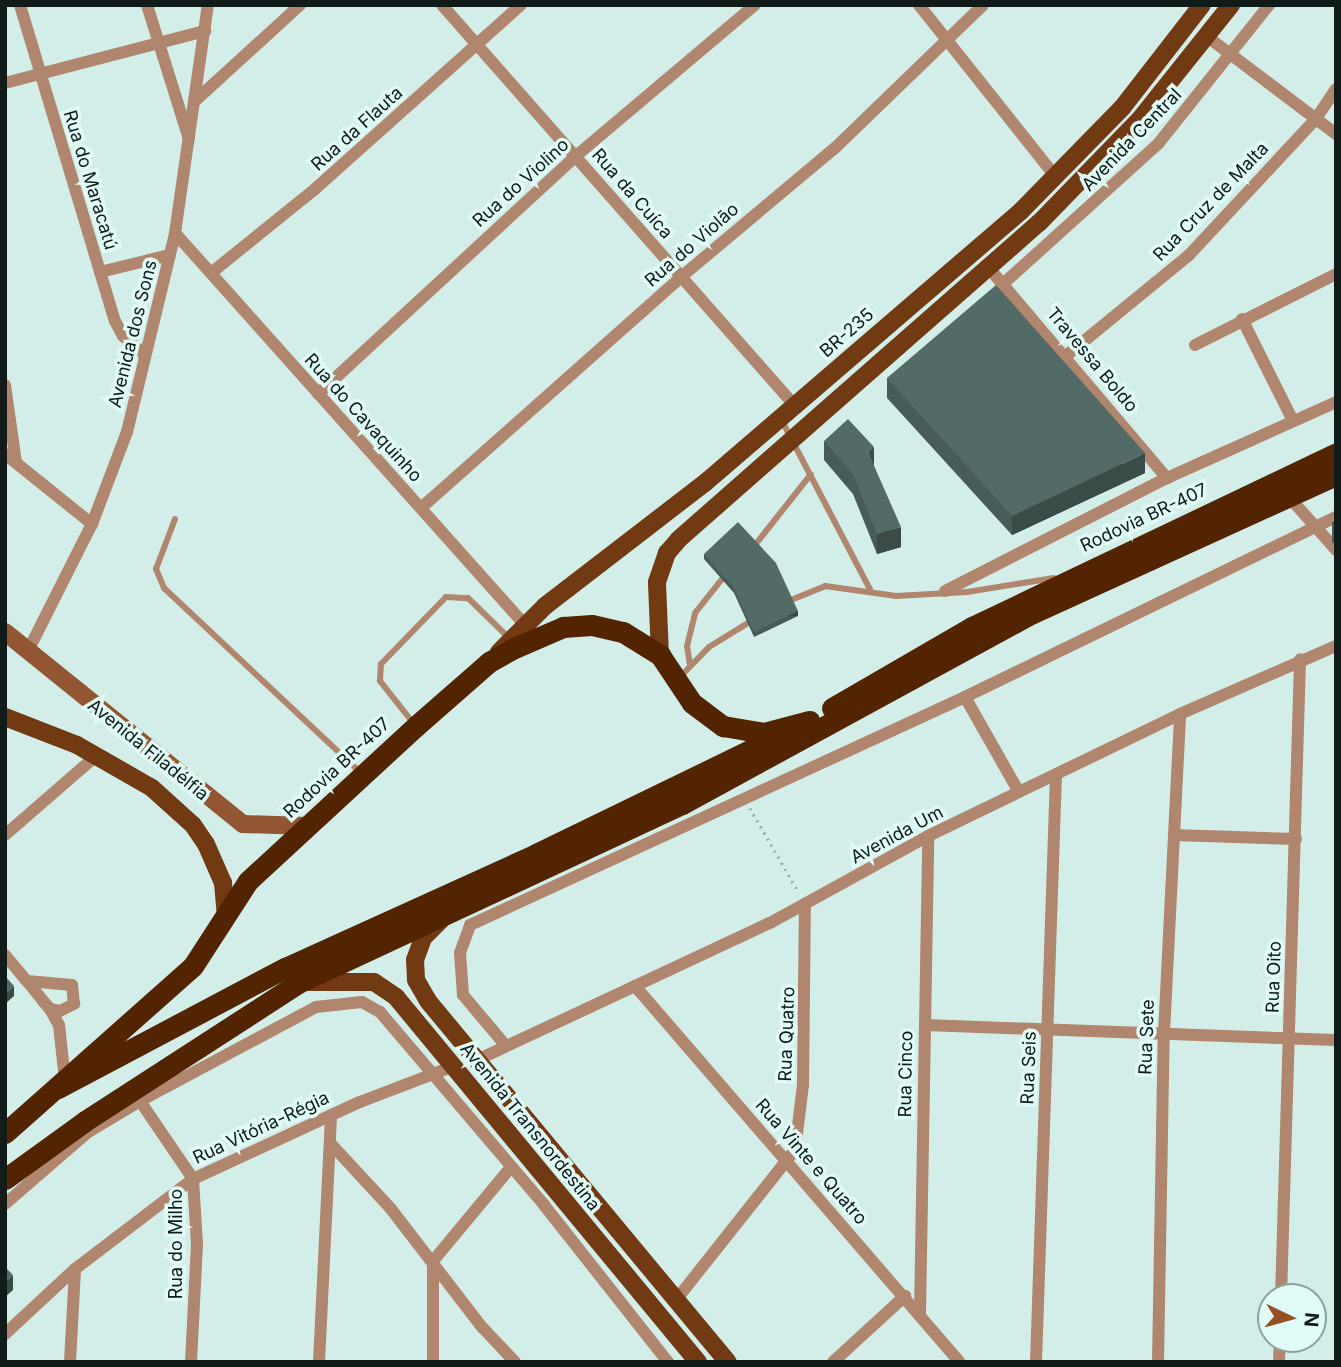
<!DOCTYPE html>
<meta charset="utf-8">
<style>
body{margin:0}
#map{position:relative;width:1341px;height:1367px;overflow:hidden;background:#d3eee9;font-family:Inter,sans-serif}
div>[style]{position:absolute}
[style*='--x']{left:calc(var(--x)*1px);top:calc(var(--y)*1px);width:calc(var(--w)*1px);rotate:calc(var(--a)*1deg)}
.path>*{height:2.5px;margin-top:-1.25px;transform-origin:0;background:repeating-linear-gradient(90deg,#97ada9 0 2px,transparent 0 7px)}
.lane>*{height:6px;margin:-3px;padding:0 3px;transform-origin:3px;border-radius:3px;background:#b0866e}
.street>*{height:12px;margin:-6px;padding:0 6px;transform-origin:6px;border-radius:6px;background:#b0866e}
.secondary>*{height:18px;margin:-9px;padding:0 9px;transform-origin:9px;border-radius:9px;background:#925732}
.primary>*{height:18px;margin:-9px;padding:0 9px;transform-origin:9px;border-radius:9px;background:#723a13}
.highway>*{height:21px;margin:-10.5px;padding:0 10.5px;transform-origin:10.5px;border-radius:10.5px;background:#532401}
.wall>*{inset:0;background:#475c59}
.shaded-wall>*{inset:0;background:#3a4b48;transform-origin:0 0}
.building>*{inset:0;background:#536b67}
span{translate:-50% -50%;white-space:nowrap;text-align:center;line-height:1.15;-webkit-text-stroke:7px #e0fbf6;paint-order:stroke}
.street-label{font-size:18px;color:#111b19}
.frame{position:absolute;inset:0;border:7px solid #111b19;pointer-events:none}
.north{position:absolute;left:1257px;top:1283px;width:70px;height:70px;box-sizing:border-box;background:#e0fbf6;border:2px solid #8da19e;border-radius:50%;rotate:95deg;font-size:19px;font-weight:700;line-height:28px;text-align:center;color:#111b19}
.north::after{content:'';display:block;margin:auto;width:24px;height:32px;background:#945022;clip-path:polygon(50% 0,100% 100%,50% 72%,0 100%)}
</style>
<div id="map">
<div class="path">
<i style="--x:750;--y:808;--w:98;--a:60"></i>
</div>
<div class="lane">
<i style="--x:782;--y:421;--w:190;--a:62.4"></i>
<i style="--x:175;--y:519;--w:53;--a:110.8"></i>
<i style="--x:156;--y:569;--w:21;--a:67"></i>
<i style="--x:164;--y:588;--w:270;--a:43.2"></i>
<i style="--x:755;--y:545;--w:90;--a:-51.7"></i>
<i style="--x:791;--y:600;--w:37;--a:-22"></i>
<i style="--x:825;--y:586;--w:72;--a:8"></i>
<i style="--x:896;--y:596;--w:71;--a:-3.2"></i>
<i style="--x:967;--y:592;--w:88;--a:-9.1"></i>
<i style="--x:690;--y:665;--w:19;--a:-99"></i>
<i style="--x:687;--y:646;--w:34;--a:-76"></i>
<i style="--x:695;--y:613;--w:43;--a:-51.5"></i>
<i style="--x:679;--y:678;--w:43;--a:-45.9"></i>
<i style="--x:709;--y:647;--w:46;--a:-31.6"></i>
<i style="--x:414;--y:724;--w:55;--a:-128.3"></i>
<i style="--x:380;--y:681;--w:17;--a:-87"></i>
<i style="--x:381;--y:664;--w:93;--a:-45.9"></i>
<i style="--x:446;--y:597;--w:22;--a:3"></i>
<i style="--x:468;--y:598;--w:59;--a:44.3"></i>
</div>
<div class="street">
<i style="--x:20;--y:5;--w:330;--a:73.3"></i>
<i style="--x:115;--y:321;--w:17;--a:62"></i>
<i style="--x:123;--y:336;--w:29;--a:41"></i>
<i style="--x:147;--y:5;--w:140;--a:72.6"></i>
<i style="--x:442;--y:5;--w:534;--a:48.64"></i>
<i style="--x:919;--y:5;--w:220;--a:51.5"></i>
<i style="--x:1209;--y:38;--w:159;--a:37.1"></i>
<i style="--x:5;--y:83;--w:207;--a:-14.6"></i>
<i style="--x:196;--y:100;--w:141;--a:-42.4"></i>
<i style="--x:175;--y:233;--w:526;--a:48.24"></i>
<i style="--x:988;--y:267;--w:277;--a:49.7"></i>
<i style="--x:100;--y:272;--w:72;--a:-13.7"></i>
<i style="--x:211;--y:273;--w:134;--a:-38.9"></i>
<i style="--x:315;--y:189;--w:276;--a:-41.8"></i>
<i style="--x:1003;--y:284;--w:209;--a:-42.1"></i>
<i style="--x:1158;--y:144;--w:178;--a:-51.4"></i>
<i style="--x:1242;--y:319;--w:114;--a:63.4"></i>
<i style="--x:1195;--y:345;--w:158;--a:-26.7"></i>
<i style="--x:1067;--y:355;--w:158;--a:-39.3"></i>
<i style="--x:1189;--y:255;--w:185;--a:-47"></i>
<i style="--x:1315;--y:120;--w:37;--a:-56"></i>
<i style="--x:5;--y:385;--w:78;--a:81.9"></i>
<i style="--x:318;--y:394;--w:351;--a:-42.7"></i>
<i style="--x:576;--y:156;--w:234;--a:-40.2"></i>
<i style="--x:5;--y:454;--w:112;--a:38.8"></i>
<i style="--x:1289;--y:497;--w:71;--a:48.4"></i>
<i style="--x:421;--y:508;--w:348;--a:-41.6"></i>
<i style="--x:681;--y:277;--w:201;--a:-40"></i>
<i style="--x:835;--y:148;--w:206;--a:-44"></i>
<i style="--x:945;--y:591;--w:249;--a:-27"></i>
<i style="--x:1167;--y:478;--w:185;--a:-24.2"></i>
<i style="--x:28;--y:651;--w:142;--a:-63.3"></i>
<i style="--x:92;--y:524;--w:98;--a:-69.2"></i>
<i style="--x:127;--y:432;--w:205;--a:-76.4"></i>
<i style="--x:175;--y:233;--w:230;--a:-81.8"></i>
<i style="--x:965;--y:697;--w:109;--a:60.4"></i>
<i style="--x:5;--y:835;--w:121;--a:-41"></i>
<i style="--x:1174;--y:835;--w:122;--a:1.9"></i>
<i style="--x:5;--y:955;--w:34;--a:50"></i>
<i style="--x:27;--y:981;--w:26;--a:51"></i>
<i style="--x:43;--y:1001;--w:11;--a:49"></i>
<i style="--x:50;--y:1009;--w:10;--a:11"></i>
<i style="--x:60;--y:1011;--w:16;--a:-27"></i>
<i style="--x:74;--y:1004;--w:19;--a:-96"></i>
<i style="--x:72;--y:985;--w:45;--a:-174.9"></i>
<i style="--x:635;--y:986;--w:496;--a:49.2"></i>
<i style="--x:50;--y:1009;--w:18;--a:61"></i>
<i style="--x:59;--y:1025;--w:55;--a:83.8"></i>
<i style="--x:925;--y:1025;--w:411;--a:2.1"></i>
<i style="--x:506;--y:1046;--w:67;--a:-130.1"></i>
<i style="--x:463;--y:995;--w:42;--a:-94.1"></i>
<i style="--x:460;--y:953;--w:30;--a:-70"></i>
<i style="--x:470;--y:925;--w:545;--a:-24.73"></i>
<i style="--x:965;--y:697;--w:412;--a:-25.9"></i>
<i style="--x:477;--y:1060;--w:323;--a:-25.1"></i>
<i style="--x:770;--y:923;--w:180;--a:-28.8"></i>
<i style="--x:928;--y:836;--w:280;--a:-25.8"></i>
<i style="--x:1180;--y:714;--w:170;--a:-23.6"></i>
<i style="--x:140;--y:1101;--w:94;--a:55.8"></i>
<i style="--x:193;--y:1179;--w:65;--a:86.5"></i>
<i style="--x:197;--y:1244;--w:118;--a:92.9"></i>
<i style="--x:332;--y:1145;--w:87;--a:47.3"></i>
<i style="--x:391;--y:1209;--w:149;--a:52.4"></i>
<i style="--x:482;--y:1327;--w:48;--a:46.7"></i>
<i style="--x:5;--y:1204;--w:110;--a:-40.9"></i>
<i style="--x:88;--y:1132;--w:61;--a:-30.8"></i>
<i style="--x:140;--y:1101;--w:200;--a:-28.1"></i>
<i style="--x:316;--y:1007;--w:46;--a:-6.2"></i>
<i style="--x:362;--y:1002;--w:21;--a:29"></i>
<i style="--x:380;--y:1012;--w:253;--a:49.6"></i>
<i style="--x:544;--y:1205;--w:200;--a:51.7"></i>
<i style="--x:1281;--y:1297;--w:638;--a:-88.29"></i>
<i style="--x:676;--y:1300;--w:191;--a:-51.6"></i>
<i style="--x:795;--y:1150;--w:65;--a:-83"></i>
<i style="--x:803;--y:1085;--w:180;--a:-89.4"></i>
<i style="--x:920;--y:1313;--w:477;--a:-89"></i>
<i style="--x:5;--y:1334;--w:96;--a:-42.9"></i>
<i style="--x:75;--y:1269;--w:148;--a:-37.3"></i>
<i style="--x:193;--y:1179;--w:184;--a:-24.8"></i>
<i style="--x:360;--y:1102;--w:101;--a:-21"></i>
<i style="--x:70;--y:1362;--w:93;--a:-86.9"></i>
<i style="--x:319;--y:1362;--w:247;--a:-87.2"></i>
<i style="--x:433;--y:1362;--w:101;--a:-90"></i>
<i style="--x:433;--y:1261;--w:122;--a:-50.3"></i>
<i style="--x:833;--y:1362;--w:98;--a:-42.5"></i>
<i style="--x:1036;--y:1362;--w:587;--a:-88.05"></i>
<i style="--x:1158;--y:1362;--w:329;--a:-89"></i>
<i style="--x:1164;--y:1033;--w:319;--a:-87.1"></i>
<i style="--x:1279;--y:1362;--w:23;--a:-88"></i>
</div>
<div class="secondary">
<i style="--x:5;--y:632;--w:306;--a:38.9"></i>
<i style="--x:243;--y:824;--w:64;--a:1.8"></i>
</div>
<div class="primary">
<i style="--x:499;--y:652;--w:65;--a:-45"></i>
<i style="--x:545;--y:606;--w:203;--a:-37.6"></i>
<i style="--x:706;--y:482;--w:416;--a:-40.7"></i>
<i style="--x:1021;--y:211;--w:144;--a:-45.6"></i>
<i style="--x:1122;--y:108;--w:130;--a:-52.2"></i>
<i style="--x:660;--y:655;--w:73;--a:-92.4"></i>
<i style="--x:657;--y:582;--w:31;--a:-71"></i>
<i style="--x:667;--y:553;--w:18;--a:-49"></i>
<i style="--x:679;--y:539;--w:479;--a:-41.3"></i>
<i style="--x:1039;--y:223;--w:145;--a:-45.8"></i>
<i style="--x:1140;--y:119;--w:146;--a:-51.4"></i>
<i style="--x:5;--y:717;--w:77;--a:21.3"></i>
<i style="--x:77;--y:745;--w:86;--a:29.8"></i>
<i style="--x:152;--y:788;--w:55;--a:42.1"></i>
<i style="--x:193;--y:825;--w:23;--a:56"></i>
<i style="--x:206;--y:844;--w:43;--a:66.4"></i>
<i style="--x:223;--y:883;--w:32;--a:85"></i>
<i style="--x:441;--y:920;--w:25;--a:135"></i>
<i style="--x:423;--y:938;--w:23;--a:110"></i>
<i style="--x:415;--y:960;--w:20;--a:87"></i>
<i style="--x:416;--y:980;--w:24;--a:60"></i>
<i style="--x:428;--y:1001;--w:469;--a:50.3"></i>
<i style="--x:309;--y:982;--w:65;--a:0"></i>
<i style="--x:374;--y:982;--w:27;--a:34"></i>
<i style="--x:396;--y:997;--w:474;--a:50.4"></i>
</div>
<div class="highway">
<i style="--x:832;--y:708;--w:162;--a:-30.1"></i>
<i style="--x:972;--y:627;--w:403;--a:-25.5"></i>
<i style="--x:58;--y:1088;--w:257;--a:-27.9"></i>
<i style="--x:285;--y:968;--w:276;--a:-24.4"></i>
<i style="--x:536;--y:854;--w:270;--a:-25.9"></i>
<i style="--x:5;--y:1133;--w:251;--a:-41.6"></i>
<i style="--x:193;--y:966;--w:101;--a:-57.1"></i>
<i style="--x:248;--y:881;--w:229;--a:-42.7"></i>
<i style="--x:416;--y:726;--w:97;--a:-41.2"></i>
<i style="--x:489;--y:662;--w:26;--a:-29"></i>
<i style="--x:512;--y:649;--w:56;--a:-23.3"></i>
<i style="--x:563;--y:627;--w:29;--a:-4"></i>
<i style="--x:592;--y:625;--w:32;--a:13"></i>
<i style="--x:623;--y:632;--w:44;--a:31.9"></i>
<i style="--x:660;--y:655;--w:58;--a:56.3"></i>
<i style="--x:692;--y:703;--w:39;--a:37"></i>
<i style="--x:723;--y:726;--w:42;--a:9.7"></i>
<i style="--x:764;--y:733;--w:47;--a:-14.9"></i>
<i style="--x:5;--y:1179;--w:99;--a:-35.9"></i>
<i style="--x:85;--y:1121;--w:254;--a:-32.9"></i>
<i style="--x:298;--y:983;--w:424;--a:-25"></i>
<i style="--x:682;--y:804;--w:400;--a:-28.6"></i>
<i style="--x:1033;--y:613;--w:333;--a:-24.5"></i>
</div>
<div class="wall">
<i style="clip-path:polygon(887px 378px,1145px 473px,1012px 535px,887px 398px)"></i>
<i style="clip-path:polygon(824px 441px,874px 466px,901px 547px,877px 554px,853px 494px,824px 460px)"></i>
<i style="clip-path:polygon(1336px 521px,1336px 545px,1332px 542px,1332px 522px)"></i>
<i style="clip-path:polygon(704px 554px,798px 616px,754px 637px,734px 593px,704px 559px)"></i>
</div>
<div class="shaded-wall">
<i style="clip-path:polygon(874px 447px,874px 467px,868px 452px)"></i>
<i style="clip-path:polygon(1145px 453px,1145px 473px,1012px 535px,1012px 516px)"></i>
<i style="clip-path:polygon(901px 527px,901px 547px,877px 554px,877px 534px)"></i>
<i style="left:798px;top:611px;width:5px;height:49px;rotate:90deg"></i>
<i style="clip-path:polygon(14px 986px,14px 996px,5px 1004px,5px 994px)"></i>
<i style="clip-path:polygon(13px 1275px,13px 1290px,5px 1297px,5px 1282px)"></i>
</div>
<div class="building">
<i style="clip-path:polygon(996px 285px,1145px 453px,1012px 516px,887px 378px)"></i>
<i style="clip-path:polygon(848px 419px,874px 447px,868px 452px,901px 527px,877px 534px,853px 474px,824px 441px)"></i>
<i style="clip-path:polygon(738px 522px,776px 563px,798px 611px,754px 632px,734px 588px,704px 554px)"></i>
<i style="clip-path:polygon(5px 976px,14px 986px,5px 994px)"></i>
<i style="clip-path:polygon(5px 1267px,13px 1275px,5px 1282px)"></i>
</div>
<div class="street-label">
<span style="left:357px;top:129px;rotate:-42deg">Rua da Flauta</span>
<span style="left:1132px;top:140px;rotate:-46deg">Avenida Central</span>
<span style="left:90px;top:180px;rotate:73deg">Rua do Maracatú</span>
<span style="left:521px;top:183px;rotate:-42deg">Rua do Violino</span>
<span style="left:632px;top:194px;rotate:49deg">Rua da Cuíca</span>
<span style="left:1211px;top:202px;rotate:-46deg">Rua Cruz de Malta</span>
<span style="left:692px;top:245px;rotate:-41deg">Rua do Violão</span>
<span style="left:847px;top:333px;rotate:-41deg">BR-235</span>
<span style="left:133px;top:334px;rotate:-76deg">Avenida dos Sons</span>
<span style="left:1092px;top:360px;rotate:50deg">Travessa Boldo</span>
<span style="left:363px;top:418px;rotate:48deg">Rua do Cavaquinho</span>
<span style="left:1144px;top:518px;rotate:-25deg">Rodovia BR-407</span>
<span style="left:148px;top:750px;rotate:39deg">Avenida Filadélfia</span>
<span style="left:337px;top:768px;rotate:-43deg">Rodovia BR-407</span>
<span style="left:897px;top:835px;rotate:-28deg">Avenida Um</span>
<span style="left:1274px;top:977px;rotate:-88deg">Rua Oito</span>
<span style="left:787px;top:1034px;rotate:-88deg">Rua Quatro</span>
<span style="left:1147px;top:1037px;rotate:-88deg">Rua Sete</span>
<span style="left:1029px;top:1068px;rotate:-88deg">Rua Seis</span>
<span style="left:906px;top:1074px;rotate:-89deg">Rua Cinco</span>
<span style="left:530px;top:1127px;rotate:51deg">Avenida Transnordestina</span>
<span style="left:261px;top:1128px;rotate:-25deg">Rua Vitória-Régia</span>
<span style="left:811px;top:1162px;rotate:49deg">Rua Vinte e Quatro</span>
<span style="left:176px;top:1244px;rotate:-90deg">Rua do Milho</span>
</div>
<div class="frame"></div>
<div class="north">N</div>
</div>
